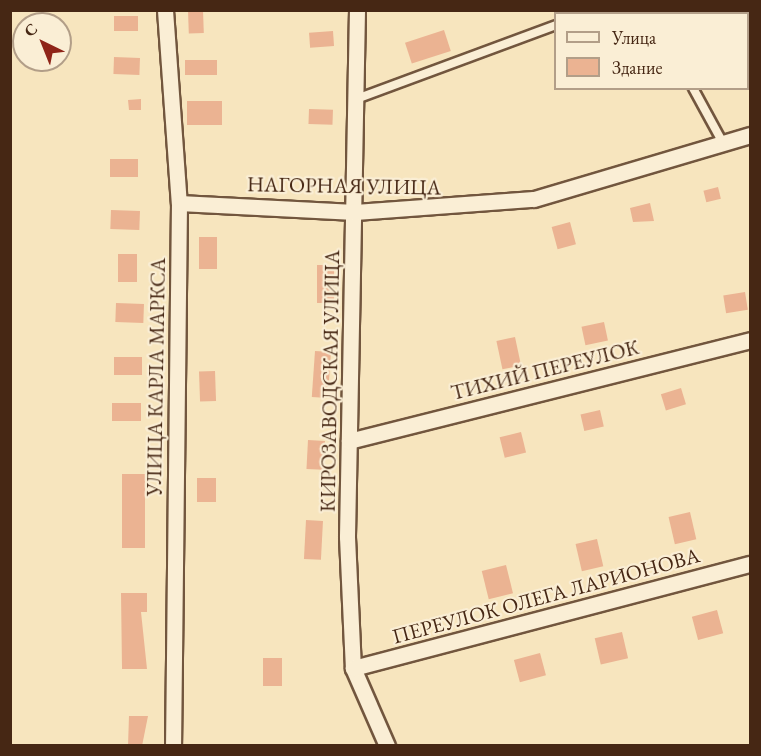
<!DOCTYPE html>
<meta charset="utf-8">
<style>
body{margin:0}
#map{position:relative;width:761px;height:756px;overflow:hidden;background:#f7e5be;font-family:"EB Garamond",serif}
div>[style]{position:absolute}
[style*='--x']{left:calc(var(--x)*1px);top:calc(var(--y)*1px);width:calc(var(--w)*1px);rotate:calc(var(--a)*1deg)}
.building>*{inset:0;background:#ebb392;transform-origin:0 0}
.roads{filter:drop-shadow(2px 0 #72563e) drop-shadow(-2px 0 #72563e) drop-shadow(0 2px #72563e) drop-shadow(0 -2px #72563e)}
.service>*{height:8px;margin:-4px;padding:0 4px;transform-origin:4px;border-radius:4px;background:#faeed5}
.minor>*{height:15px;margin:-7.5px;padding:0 7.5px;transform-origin:7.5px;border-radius:7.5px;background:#faeed5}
span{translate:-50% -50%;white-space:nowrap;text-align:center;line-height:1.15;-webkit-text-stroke:4.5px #faeed5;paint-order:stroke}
.street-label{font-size:21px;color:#462714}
.frame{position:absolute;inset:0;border:12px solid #462714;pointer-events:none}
.legend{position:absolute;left:554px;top:12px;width:195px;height:78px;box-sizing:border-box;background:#faeed5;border:2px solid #b29e88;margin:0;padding:8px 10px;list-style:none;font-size:18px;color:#462714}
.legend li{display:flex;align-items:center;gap:12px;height:30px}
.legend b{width:30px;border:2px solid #b29e88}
.north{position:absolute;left:12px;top:12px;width:60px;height:60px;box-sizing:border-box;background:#faeed5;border:2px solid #b29e88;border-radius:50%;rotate:317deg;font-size:16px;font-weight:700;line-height:24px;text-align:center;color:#462714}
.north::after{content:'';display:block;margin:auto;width:21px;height:27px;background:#8f2418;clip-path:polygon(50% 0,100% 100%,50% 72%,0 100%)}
</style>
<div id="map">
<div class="building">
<i style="left:203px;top:10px;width:23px;height:15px;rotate:88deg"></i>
<i style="left:114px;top:16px;width:24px;height:15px"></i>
<i style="left:444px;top:30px;width:22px;height:41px;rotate:72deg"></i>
<i style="left:333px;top:31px;width:15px;height:24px;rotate:86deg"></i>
<i style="left:114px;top:57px;width:26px;height:17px;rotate:2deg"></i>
<i style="left:217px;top:60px;width:15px;height:32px;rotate:90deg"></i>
<i style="clip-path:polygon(141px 99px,141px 110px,129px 110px,128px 100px)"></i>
<i style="left:187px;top:101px;width:35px;height:24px"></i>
<i style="left:309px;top:109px;width:24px;height:15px;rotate:2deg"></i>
<i style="left:110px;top:159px;width:28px;height:18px"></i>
<i style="left:718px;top:187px;width:12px;height:15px;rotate:76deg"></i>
<i style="clip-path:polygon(650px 203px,654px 221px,633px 222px,630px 208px)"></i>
<i style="left:111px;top:210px;width:29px;height:19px;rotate:2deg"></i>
<i style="left:570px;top:222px;width:23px;height:19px;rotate:75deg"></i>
<i style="left:199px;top:237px;width:18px;height:32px"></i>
<i style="left:118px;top:254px;width:19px;height:28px"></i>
<i style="left:317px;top:265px;width:17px;height:38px"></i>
<i style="left:745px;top:292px;width:18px;height:22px;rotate:81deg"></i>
<i style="left:116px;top:303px;width:28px;height:19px;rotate:2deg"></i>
<i style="left:604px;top:322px;width:19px;height:23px;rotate:78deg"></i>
<i style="left:515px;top:337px;width:29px;height:19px;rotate:78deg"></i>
<i style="left:315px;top:351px;width:16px;height:46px;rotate:4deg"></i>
<i style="left:114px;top:357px;width:28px;height:18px"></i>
<i style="left:215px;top:371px;width:30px;height:16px;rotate:88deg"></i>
<i style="left:681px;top:388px;width:17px;height:21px;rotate:73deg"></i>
<i style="left:112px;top:403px;width:29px;height:18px"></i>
<i style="left:600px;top:410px;width:17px;height:20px;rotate:77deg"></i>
<i style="left:521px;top:432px;width:21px;height:22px;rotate:76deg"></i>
<i style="left:308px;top:440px;width:17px;height:29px;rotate:3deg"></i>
<i style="left:122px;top:474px;width:23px;height:74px"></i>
<i style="left:197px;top:478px;width:19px;height:24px"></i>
<i style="left:690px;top:512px;width:28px;height:22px;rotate:77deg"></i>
<i style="left:306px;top:520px;width:17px;height:39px;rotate:3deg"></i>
<i style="left:597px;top:539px;width:28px;height:22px;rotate:77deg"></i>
<i style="left:506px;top:565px;width:29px;height:25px;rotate:76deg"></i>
<i style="clip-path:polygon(121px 593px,147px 593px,147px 612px,141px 612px,147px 669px,122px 669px)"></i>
<i style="left:717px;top:610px;width:24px;height:26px;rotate:75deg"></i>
<i style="left:622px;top:632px;width:27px;height:28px;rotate:77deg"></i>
<i style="left:540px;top:653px;width:23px;height:27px;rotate:75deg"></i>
<i style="left:263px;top:658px;width:19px;height:28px"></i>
<i style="clip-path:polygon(129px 716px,148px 716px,142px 746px,128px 746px)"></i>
</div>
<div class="roads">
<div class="service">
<i style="--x:648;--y:10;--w:4;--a:63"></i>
<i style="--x:587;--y:14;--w:9;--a:-27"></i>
<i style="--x:693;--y:88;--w:63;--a:61.4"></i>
<i style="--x:356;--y:99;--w:213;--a:-20.3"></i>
</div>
<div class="minor">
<i style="--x:165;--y:10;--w:194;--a:85.9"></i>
<i style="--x:179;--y:203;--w:543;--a:90.63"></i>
<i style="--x:357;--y:10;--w:527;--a:91.09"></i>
<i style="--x:347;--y:537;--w:131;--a:87.4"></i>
<i style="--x:353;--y:668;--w:85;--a:66.4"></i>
<i style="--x:179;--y:203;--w:176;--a:2.9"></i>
<i style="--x:355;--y:212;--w:179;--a:-4.2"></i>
<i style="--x:534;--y:199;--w:225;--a:-16.5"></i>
<i style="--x:349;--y:441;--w:414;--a:-14.1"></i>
<i style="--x:353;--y:668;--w:410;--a:-14.7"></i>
</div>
</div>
<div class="street-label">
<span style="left:344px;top:186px;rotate:1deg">НАГОРНАЯ УЛИЦА</span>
<span style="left:545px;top:370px;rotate:-14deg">ТИХИЙ ПЕРЕУЛОК</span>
<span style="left:156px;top:377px;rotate:-89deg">УЛИЦА КАРЛА МАРКСА</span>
<span style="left:330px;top:381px;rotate:-89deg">КИРОЗАВОДСКАЯ УЛИЦА</span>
<span style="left:546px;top:596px;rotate:-15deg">ПЕРЕУЛОК ОЛЕГА ЛАРИОНОВА</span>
</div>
<div class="frame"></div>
<ul class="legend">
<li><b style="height:8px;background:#faeed5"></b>Улица</li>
<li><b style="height:16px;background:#ebb392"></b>Здание</li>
</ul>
<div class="north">С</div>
</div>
